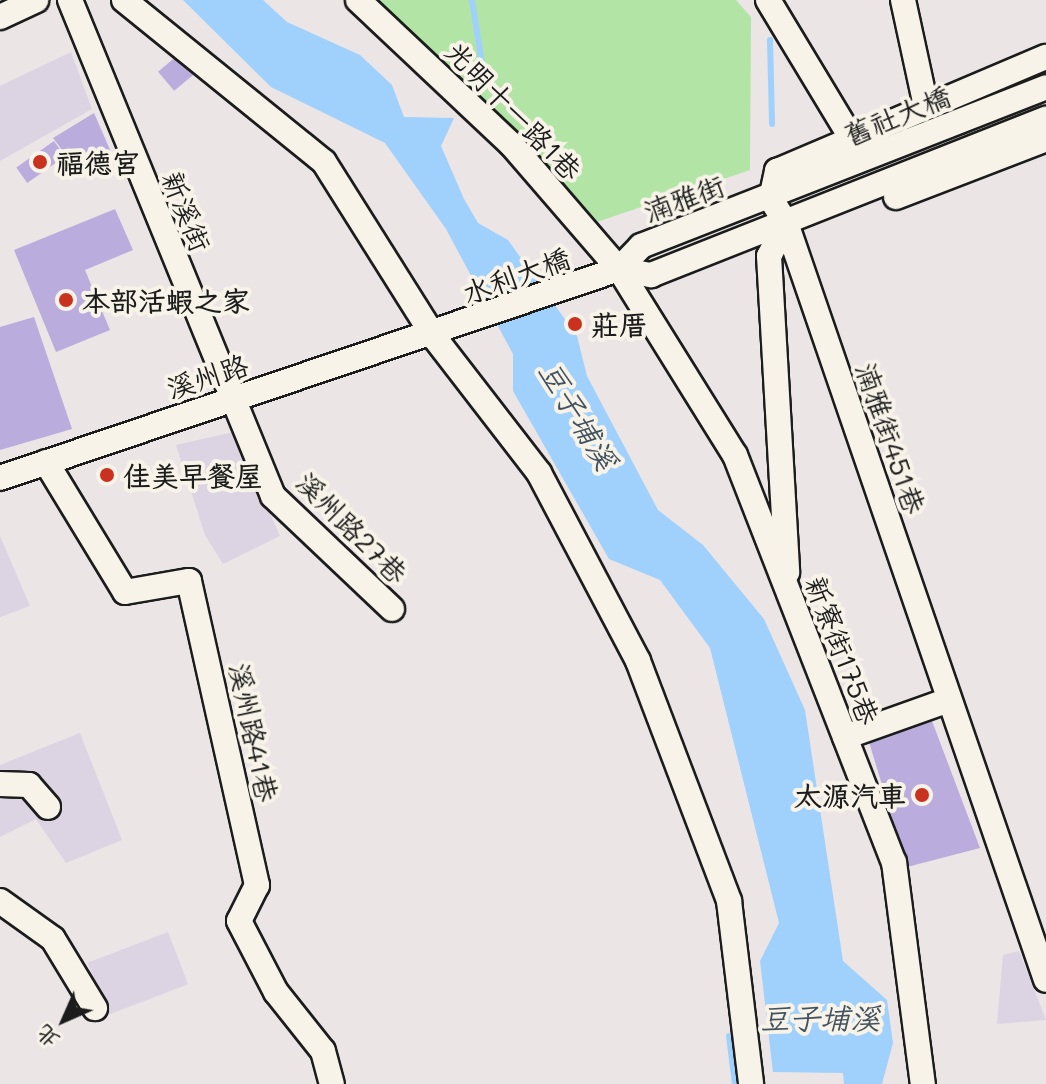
<!DOCTYPE html>
<meta charset="utf-8">
<style>
body{margin:0}
#map{position:relative;width:1046px;height:1084px;overflow:hidden;background:#ebe5e6;font-family:Mali,"LXGW WenKai TC",sans-serif}
div>[style]{position:absolute}
[style*='--x']{left:calc(var(--x)*1px);top:calc(var(--y)*1px);width:calc(var(--w)*1px);rotate:calc(var(--a)*1deg)}
.built>*{inset:0;background:#dcd4e3;transform-origin:0 0}
.green>*{inset:0;background:#b1e4a5}
.water>*{inset:0;background:#9fd1fc}
.stream>*{height:6px;margin:-3px;padding:0 3px;transform-origin:3px;border-radius:3px;background:#9fd1fc}
.building>*{inset:0;background:#baaddd;transform-origin:0 0}
.roads{filter:drop-shadow(2px 0 #1c1c1c) drop-shadow(-2px 0 #1c1c1c) drop-shadow(0 2px #1c1c1c) drop-shadow(0 -2px #1c1c1c)}
.minor>*{height:24px;margin:-12px;padding:0 12px;transform-origin:12px;border-radius:12px;background:#f7f3e8}
.dots>*{width:22px;height:22px;translate:-50% -50%;box-sizing:border-box;border:4px solid #f7f3e8;border-radius:50%}
span{translate:-50% -50%;white-space:nowrap;text-align:center;line-height:1.15;-webkit-text-stroke:8px #f7f3e8;paint-order:stroke}
.street-label{font-size:28px;color:#1c1c1c}
.poi-label{font-size:28px;color:#1c1c1c;font-weight:700}
.left{translate:0 -50%;text-align:left}
.right{translate:-100% -50%;text-align:right}
.water-label{font-size:30px;color:#43525f;font-style:italic}
.north{position:absolute;left:24px;top:980px;width:80px;height:80px;-webkit-text-stroke:6px #f7f3e8;paint-order:stroke;rotate:225deg;font-size:22px;font-weight:700;line-height:32px;text-align:center;color:#1c1c1c}
.north::after{content:'';display:block;margin:auto;width:28px;height:36px;background:#1c1c1c;clip-path:polygon(50% 0,100% 100%,50% 72%,0 100%)}
</style>
<div id="map">
<div class="built">
<i style="clip-path:polygon(71px 52px,92px 109px,0 161px,0 86px)"></i>
<i style="clip-path:polygon(233px 432px,280px 536px,223px 564px,205px 535px,176px 445px)"></i>
<i style="clip-path:polygon(0 536px,30px 606px,0 617px)"></i>
<i style="clip-path:polygon(80px 733px,122px 840px,66px 863px,36px 819px,0 837px,0 765px)"></i>
<i style="left:168px;top:932px;width:56px;height:86px;rotate:69deg"></i>
<i style="clip-path:polygon(1019px 951px,1046px 1020px,997px 1024px,1003px 955px)"></i>
</div>
<div class="green">
<i style="clip-path:polygon(377px 0,736px 0,751px 17px,750px 170px,591px 224px,489px 103px)"></i>
</div>
<div class="water">
<i style="clip-path:polygon(183px 0,263px 0,287px 22px,360px 55px,392px 85px,404px 117px,454px 118px,441px 146px,464px 199px,478px 223px,508px 240px,577px 336px,587px 376px,658px 510px,703px 545px,764px 619px,805px 710px,843px 961px,887px 1000px,893px 1043px,882px 1084px,844px 1084px,843px 1073px,773px 1072px,760px 961px,779px 923px,710px 648px,660px 580px,609px 559px,513px 391px,513px 354px,446px 229px,385px 143px,271px 87px)"></i>
</div>
<div class="stream">
<i style="--x:472;--y:0;--w:78;--a:81.1"></i>
<i style="--x:484;--y:77;--w:9;--a:131"></i>
<i style="--x:770;--y:40;--w:84;--a:88.6"></i>
<i style="--x:729;--y:1036;--w:48;--a:82.9"></i>
</div>
<div class="building">
<i style="left:178px;top:55px;width:25px;height:26px;rotate:50deg"></i>
<i style="clip-path:polygon(94px 113px,111px 152px,74px 166px,53px 138px)"></i>
<i style="left:54px;top:141px;width:19px;height:46px;rotate:55deg"></i>
<i style="clip-path:polygon(115px 209px,133px 250px,85px 270px,110px 330px,56px 352px,14px 250px)"></i>
<i style="clip-path:polygon(34px 317px,72px 429px,0 450px,0 327px)"></i>
<i style="clip-path:polygon(932px 721px,980px 848px,907px 867px,869px 742px)"></i>
</div>
<div class="roads">
<div class="minor">
<i style="--x:70;--y:0;--w:536;--a:67.74"></i>
<i style="--x:273;--y:496;--w:164;--a:43.5"></i>
<i style="--x:124;--y:0;--w:257;--a:39"></i>
<i style="--x:324;--y:162;--w:207;--a:57.8"></i>
<i style="--x:434;--y:337;--w:172;--a:52.3"></i>
<i style="--x:539;--y:473;--w:212;--a:62.2"></i>
<i style="--x:638;--y:661;--w:257;--a:69.2"></i>
<i style="--x:729;--y:901;--w:184;--a:83.1"></i>
<i style="--x:358;--y:0;--w:210;--a:43.3"></i>
<i style="--x:511;--y:144;--w:165;--a:49.2"></i>
<i style="--x:619;--y:269;--w:219;--a:58.1"></i>
<i style="--x:735;--y:455;--w:437;--a:68.7"></i>
<i style="--x:894;--y:862;--w:224;--a:82.6"></i>
<i style="--x:768;--y:0;--w:159;--a:58.9"></i>
<i style="--x:903;--y:0;--w:108;--a:77.8"></i>
<i style="--x:0;--y:17;--w:40;--a:-25"></i>
<i style="--x:896;--y:197;--w:161;--a:-21.1"></i>
<i style="--x:771;--y:199;--w:28;--a:58"></i>
<i style="--x:786;--y:223;--w:800;--a:71.04"></i>
<i style="--x:771;--y:199;--w:29;--a:-78"></i>
<i style="--x:777;--y:171;--w:292;--a:-23"></i>
<i style="--x:786;--y:223;--w:37;--a:117"></i>
<i style="--x:769;--y:256;--w:317;--a:86.7"></i>
<i style="--x:619;--y:269;--w:33;--a:11"></i>
<i style="--x:651;--y:275;--w:425;--a:-21.6"></i>
<i style="--x:46;--y:462;--w:152;--a:58.7"></i>
<i style="--x:125;--y:592;--w:65;--a:-9.8"></i>
<i style="--x:189;--y:581;--w:312;--a:77.4"></i>
<i style="--x:257;--y:885;--w:40;--a:116.6"></i>
<i style="--x:239;--y:921;--w:80;--a:62.5"></i>
<i style="--x:276;--y:992;--w:75;--a:51.5"></i>
<i style="--x:323;--y:1051;--w:34;--a:75"></i>
<i style="--x:0;--y:478;--w:653;--a:-18.66"></i>
<i style="--x:619;--y:269;--w:32;--a:-46"></i>
<i style="--x:641;--y:246;--w:435;--a:-21.4"></i>
<i style="--x:845;--y:737;--w:110;--a:-19.6"></i>
<i style="--x:0;--y:784;--w:29;--a:2"></i>
<i style="--x:29;--y:785;--w:29;--a:49"></i>
<i style="--x:0;--y:901;--w:65;--a:35.6"></i>
<i style="--x:53;--y:939;--w:81;--a:58.7"></i>
</div>
</div>
<div class="dots">
<i style="left:40px;top:162px;background:#c8321e"></i>
<i style="left:66px;top:300px;background:#c8321e"></i>
<i style="left:575px;top:324px;background:#c8321e"></i>
<i style="left:107px;top:475px;background:#c8321e"></i>
<i style="left:922px;top:795px;background:#c8321e"></i>
</div>
<div class="street-label">
<span style="left:514px;top:110px;rotate:46deg">光明十一路1巷</span>
<span style="left:897px;top:115px;rotate:-22deg">舊社大橋</span>
<span style="left:684px;top:198px;rotate:-20deg">湳雅街</span>
<span style="left:187px;top:211px;rotate:68deg">新溪街</span>
<span style="left:516px;top:275px;rotate:-20deg">水利大橋</span>
<span style="left:207px;top:376px;rotate:-18deg">溪州路</span>
<span style="left:891px;top:438px;rotate:71deg">湳雅街451巷</span>
<span style="left:352px;top:527px;rotate:45deg">溪州路27巷</span>
<span style="left:843px;top:650px;rotate:69deg">新寮街175巷</span>
<span style="left:254px;top:732px;rotate:78deg">溪州路41巷</span>
</div>
<div class="poi-label">
<span class="left" style="left:56px;top:162px">福德宮</span>
<span class="left" style="left:82px;top:300px">本部活蝦之家</span>
<span class="left" style="left:591px;top:324px">莊厝</span>
<span class="left" style="left:123px;top:475px">佳美早餐屋</span>
<span class="right" style="left:906px;top:795px">太源汽車</span>
</div>
<div class="water-label">
<span style="left:579px;top:415px;rotate:59deg">豆子埔溪</span>
<span style="left:820px;top:1017px">豆子埔溪</span>
</div>
<div class="north">北</div>
</div>
